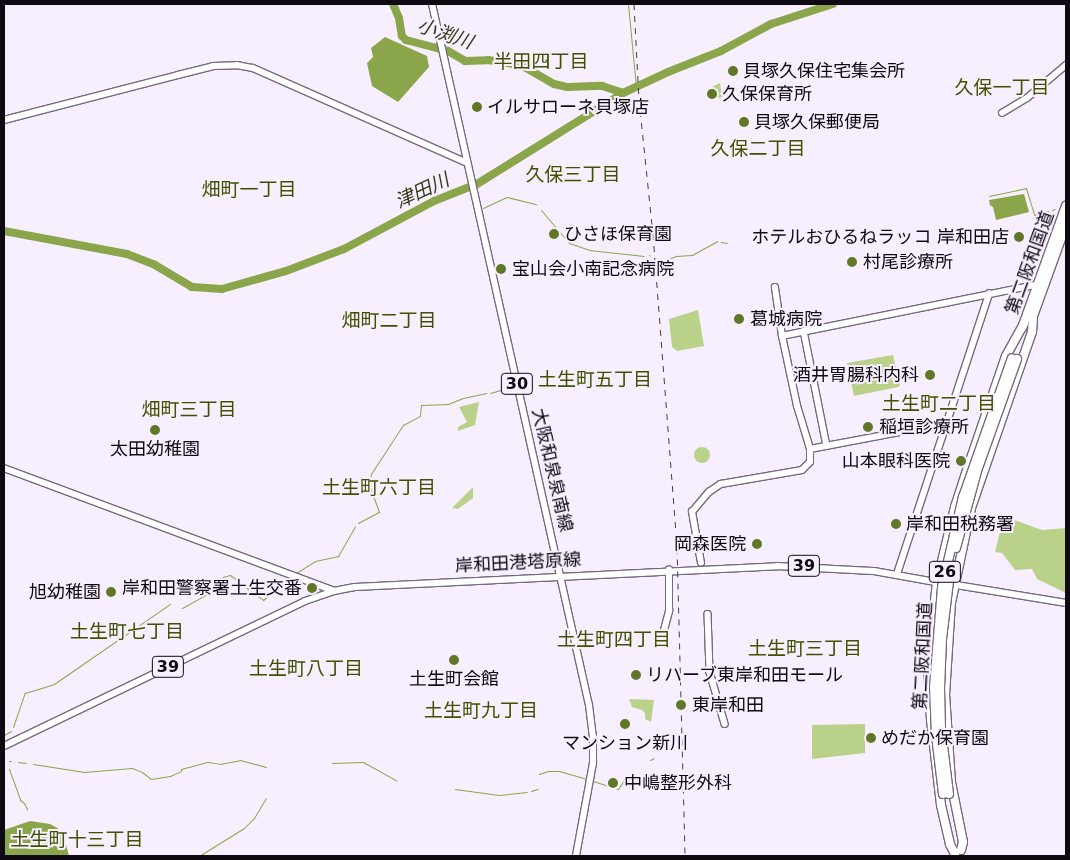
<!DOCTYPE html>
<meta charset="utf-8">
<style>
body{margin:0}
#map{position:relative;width:1070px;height:860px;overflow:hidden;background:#f8effe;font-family:"DejaVu Sans","Noto Sans JP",sans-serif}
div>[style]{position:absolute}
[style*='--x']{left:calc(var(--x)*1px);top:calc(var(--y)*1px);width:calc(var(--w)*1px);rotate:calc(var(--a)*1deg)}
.green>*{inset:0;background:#bad18a}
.round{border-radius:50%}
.water>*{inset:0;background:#8ba54a}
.stream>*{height:1px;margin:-0.5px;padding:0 0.5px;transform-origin:0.5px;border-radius:0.5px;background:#8ba54a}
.river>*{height:8px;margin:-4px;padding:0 4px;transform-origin:4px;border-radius:4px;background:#8ba54a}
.roads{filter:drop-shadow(1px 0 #76697f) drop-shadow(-1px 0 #76697f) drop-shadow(0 1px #76697f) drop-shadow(0 -1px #76697f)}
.secondary>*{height:5.5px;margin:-2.75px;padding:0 2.75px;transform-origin:2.75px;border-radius:2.75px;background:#fff}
.primary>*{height:6px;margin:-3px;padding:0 3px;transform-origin:3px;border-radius:3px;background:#fff}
.highway>*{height:8px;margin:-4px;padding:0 4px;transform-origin:4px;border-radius:4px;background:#fff}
.rail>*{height:1px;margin-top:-0.5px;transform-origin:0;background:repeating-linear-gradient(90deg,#433d47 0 6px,transparent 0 12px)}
.bridges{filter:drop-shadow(1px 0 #76697f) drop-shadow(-1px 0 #76697f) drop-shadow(0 1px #76697f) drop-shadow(0 -1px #76697f)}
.highway-bridge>*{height:8px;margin:-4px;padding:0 4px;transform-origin:4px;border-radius:4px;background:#fff}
.dots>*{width:14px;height:14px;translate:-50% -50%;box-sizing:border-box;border:2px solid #f8effe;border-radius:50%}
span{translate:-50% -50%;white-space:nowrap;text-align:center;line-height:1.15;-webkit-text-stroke:4px #f8effe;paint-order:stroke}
.shield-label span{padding:1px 4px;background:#f8effe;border:1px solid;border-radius:4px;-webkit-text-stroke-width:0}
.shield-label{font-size:16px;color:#0f0a12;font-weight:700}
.poi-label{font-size:18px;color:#0f0a12}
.left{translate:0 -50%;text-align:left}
.right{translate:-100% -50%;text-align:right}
.street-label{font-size:18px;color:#0f0a12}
.water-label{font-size:19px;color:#313c16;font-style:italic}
.neighbourhood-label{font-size:19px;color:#405201}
.frame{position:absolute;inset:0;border:5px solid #0f0a12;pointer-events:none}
</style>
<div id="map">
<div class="green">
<i style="clip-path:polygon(720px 83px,722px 97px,714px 99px,710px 90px,712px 87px)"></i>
<i style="clip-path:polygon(698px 310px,704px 346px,677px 351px,672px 347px,669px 319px)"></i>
<i style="clip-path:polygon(893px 355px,900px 385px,898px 387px,854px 396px,847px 363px)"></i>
<i style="clip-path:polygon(479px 402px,475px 425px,458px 431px,458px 427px,467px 422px,459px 407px)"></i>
<i class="round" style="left:694px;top:447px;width:16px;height:16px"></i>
<i style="clip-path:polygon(473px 487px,473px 498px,458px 509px,452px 508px)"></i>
<i style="clip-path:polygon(1004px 516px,1042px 530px,1066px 528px,1066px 593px,1037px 579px,1032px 569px,1015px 570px,1002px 553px,995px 552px)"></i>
<i style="clip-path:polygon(629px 699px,654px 700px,651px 722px,645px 719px,645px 713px,642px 710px,632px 707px)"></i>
<i style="clip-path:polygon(865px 724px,865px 753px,812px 759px,812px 725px)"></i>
</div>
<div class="water">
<i style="clip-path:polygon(385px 37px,427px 56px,429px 67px,398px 102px,372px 86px,367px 63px,373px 57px,371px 48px)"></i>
<i style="clip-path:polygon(1024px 194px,1029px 212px,996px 220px,993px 207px,990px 205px,989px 200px)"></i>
<i style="clip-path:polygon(30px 821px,50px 824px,59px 829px,64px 837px,69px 856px,4px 856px,4px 830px)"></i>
</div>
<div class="stream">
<i style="--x:628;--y:4;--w:83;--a:84.5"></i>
<i style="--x:989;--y:196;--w:38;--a:-12"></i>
<i style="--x:1026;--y:188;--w:28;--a:73"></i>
<i style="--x:1034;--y:215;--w:15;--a:-16"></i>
<i style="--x:483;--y:208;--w:26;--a:-25"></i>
<i style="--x:507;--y:197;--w:30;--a:14"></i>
<i style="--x:541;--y:210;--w:43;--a:49.7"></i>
<i style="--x:569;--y:243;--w:21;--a:19"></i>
<i style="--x:589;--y:250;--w:55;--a:6.2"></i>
<i style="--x:1052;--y:210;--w:3;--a:-18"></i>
<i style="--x:721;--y:242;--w:6;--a:9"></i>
<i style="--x:649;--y:255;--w:1;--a:45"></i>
<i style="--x:661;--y:262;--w:16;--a:-22"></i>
<i style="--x:676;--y:256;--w:16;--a:-4"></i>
<i style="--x:692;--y:255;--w:29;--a:-29"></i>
<i style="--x:1065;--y:284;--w:8;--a:83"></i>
<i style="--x:490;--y:393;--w:25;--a:-16"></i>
<i style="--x:358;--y:523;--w:24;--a:-28"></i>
<i style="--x:379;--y:512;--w:29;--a:-110"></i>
<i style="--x:369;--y:485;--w:11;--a:-80"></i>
<i style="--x:371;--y:474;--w:59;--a:-56.9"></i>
<i style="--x:403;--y:425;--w:19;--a:-28"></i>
<i style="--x:420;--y:416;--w:11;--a:-85"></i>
<i style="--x:421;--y:405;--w:27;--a:-2"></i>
<i style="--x:448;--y:404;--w:16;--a:-22"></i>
<i style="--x:463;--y:398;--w:24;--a:-12"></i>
<i style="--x:296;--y:573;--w:22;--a:-32"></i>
<i style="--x:315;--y:561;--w:24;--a:-12"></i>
<i style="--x:338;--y:556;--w:34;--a:-60"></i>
<i style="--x:240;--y:583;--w:29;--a:36"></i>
<i style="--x:263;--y:600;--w:34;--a:-38"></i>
<i style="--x:182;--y:608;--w:25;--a:-29"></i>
<i style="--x:204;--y:596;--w:27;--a:-45"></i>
<i style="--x:223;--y:577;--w:7;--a:-16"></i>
<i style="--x:230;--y:575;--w:9;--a:36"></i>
<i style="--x:13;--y:727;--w:36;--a:-71"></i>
<i style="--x:25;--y:693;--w:30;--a:-17"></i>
<i style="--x:54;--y:684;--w:141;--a:-34.6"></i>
<i style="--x:4;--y:735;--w:8;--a:-30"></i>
<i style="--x:650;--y:760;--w:4;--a:-27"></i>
<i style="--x:9;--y:761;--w:2;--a:0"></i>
<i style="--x:18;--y:762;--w:8;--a:7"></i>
<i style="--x:332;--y:763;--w:31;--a:-2"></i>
<i style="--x:363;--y:762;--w:38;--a:29"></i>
<i style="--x:33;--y:764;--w:52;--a:8.9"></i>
<i style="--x:9;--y:769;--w:33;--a:70"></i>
<i style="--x:20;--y:800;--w:5;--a:37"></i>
<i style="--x:24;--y:803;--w:7;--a:63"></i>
<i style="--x:84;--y:772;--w:48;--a:-4.8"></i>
<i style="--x:132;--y:768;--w:11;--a:22"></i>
<i style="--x:142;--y:772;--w:11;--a:38"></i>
<i style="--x:151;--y:779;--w:19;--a:-9"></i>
<i style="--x:170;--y:776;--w:12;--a:-24"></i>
<i style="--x:181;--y:771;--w:2;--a:-90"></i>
<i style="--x:181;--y:769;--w:28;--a:-15"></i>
<i style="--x:208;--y:762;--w:12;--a:9"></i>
<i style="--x:220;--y:764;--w:20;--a:-11"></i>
<i style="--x:240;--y:760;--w:27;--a:15"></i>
<i style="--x:539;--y:774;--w:9;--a:-18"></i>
<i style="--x:548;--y:771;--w:11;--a:0"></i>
<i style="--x:559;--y:771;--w:29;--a:16"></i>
<i style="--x:593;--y:781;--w:26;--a:18"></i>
<i style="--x:618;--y:789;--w:11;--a:-56"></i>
<i style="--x:624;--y:780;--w:18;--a:-9"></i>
<i style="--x:455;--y:789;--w:44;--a:7.8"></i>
<i style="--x:499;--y:795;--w:28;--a:-6"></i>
<i style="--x:531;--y:791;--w:7;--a:-16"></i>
<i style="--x:199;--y:856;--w:53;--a:-31.9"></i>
<i style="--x:244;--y:828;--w:14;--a:-45"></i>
<i style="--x:254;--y:818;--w:23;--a:-59"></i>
</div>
<div class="river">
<i style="--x:393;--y:4;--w:15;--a:67"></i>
<i style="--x:399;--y:18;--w:18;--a:81"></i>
<i style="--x:402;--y:36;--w:6;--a:45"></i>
<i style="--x:406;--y:40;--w:43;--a:14.7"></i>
<i style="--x:448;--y:51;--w:20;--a:30"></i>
<i style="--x:465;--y:61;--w:23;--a:-2"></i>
<i style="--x:488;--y:60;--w:33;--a:9"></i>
<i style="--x:521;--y:65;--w:38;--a:30"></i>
<i style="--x:554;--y:84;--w:13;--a:13"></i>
<i style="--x:567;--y:87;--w:35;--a:-2"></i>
<i style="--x:602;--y:86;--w:22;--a:18"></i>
<i style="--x:4;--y:231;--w:125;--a:10.6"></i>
<i style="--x:127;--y:254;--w:30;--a:21"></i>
<i style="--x:155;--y:265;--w:43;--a:30.7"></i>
<i style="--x:192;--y:287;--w:30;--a:4"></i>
<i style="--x:222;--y:289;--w:66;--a:-15.7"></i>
<i style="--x:286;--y:271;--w:62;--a:-20.8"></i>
<i style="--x:344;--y:249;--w:102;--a:-28.1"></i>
<i style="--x:434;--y:201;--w:46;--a:-21.6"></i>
<i style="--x:477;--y:184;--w:172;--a:-31.9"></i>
<i style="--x:623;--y:93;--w:50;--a:-25"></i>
<i style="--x:668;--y:72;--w:57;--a:-21.6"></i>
<i style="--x:721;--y:51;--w:57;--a:-28.4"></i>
<i style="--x:771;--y:24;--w:65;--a:-17.9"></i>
</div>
<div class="roads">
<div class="secondary">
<i style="--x:1002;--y:113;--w:29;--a:-31"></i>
<i style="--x:1027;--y:98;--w:51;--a:-40.2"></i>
<i style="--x:4;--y:120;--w:180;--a:-14.5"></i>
<i style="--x:178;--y:75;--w:36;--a:-14"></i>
<i style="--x:213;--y:66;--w:24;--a:-2"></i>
<i style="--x:237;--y:65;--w:16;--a:11"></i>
<i style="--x:253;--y:68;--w:234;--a:23.9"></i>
<i style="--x:804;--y:331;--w:117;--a:78.7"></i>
<i style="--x:782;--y:336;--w:263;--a:-11.4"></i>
<i style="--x:810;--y:449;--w:139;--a:-10.7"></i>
<i style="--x:4;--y:468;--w:352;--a:20.4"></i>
<i style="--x:701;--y:563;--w:52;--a:-100"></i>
<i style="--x:692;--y:512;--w:26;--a:-50"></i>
<i style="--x:709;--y:492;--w:14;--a:-34"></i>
<i style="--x:721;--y:484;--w:82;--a:-9.8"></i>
<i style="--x:802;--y:470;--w:11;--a:-45"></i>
<i style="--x:810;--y:462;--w:13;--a:-90"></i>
<i style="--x:810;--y:449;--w:45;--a:-106.8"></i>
<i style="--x:797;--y:406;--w:72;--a:-102.1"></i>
<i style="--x:782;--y:336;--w:49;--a:-98.3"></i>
<i style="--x:897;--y:574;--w:295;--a:-71.8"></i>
<i style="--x:708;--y:614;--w:58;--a:88"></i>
<i style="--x:710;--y:672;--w:54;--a:73.9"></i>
<i style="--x:663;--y:644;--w:10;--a:-90"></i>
<i style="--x:663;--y:634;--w:24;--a:-75"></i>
<i style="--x:669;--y:611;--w:41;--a:-90"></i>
</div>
<div class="primary">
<i style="--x:432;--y:4;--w:718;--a:77.38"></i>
<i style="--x:589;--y:705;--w:34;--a:83"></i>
<i style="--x:593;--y:739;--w:24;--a:90"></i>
<i style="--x:593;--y:763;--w:95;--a:100.4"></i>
<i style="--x:950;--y:584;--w:118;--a:9.3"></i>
<i style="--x:4;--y:746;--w:334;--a:-25.7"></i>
<i style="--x:305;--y:601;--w:31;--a:-19"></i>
<i style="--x:334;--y:591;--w:21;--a:-11"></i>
<i style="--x:355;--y:587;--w:423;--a:-2.8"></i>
<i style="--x:777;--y:566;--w:97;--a:3"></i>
<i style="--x:874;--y:571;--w:68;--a:10.2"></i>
</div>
<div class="highway">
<i style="--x:1032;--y:319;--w:100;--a:-70.1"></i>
<i style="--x:1022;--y:328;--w:130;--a:-70.2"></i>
<i style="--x:961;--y:850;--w:8;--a:-76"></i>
<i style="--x:963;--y:842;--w:61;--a:-101.3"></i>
<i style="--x:951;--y:782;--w:87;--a:-93.9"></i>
<i style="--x:945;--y:695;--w:92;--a:-86.3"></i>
<i style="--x:951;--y:603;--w:97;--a:-78.1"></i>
<i style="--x:971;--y:508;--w:186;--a:-70.9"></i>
<i style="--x:1032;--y:332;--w:16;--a:-86"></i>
<i style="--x:955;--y:854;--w:11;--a:-117"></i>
<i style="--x:950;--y:844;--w:40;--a:-103"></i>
<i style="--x:941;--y:805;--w:86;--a:-96.7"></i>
<i style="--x:931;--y:720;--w:54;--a:-93.2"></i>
<i style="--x:928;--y:666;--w:84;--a:-83.9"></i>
<i style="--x:937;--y:582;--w:77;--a:-76.5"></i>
<i style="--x:955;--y:507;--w:42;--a:-72"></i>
<i style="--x:968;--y:467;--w:117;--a:-71.1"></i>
<i style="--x:1006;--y:356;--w:37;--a:-61"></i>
</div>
</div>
<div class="rail">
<i style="--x:634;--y:4;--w:95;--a:87"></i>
<i style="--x:639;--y:99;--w:136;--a:84.1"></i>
<i style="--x:653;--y:234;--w:314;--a:85.6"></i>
<i style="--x:677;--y:547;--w:309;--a:88.5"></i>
</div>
<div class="bridges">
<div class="highway-bridge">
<i style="--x:956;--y:548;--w:80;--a:-74.7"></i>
<i style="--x:977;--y:471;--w:119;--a:-70.3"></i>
<i style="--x:943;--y:794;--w:59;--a:-96.8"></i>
<i style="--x:936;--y:735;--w:48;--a:-92.4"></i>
<i style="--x:934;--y:687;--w:100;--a:-85.4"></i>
<i style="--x:942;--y:587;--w:92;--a:-76.9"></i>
<i style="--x:963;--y:497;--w:147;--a:-70.6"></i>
<i style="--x:949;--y:794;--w:65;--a:-97"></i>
<i style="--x:941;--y:729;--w:40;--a:-91.4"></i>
<i style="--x:940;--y:689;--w:50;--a:-87.7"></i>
<i style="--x:942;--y:639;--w:66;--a:-83.1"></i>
</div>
</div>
<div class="dots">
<i style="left:733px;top:71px;background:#617728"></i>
<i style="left:712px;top:94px;background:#617728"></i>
<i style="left:477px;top:107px;background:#617728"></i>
<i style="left:744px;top:122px;background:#617728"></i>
<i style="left:554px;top:234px;background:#617728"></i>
<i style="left:1019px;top:237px;background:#617728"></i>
<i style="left:852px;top:262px;background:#617728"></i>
<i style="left:501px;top:269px;background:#617728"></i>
<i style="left:739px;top:319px;background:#617728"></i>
<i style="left:930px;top:375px;background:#617728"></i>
<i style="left:868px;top:427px;background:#617728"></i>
<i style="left:155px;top:430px;background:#617728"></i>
<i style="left:961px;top:461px;background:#617728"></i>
<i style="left:896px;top:524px;background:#617728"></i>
<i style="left:757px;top:544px;background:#617728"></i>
<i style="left:312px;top:588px;background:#617728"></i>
<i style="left:111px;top:592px;background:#617728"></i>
<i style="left:454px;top:660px;background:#617728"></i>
<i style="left:636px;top:675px;background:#617728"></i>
<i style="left:681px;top:705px;background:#617728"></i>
<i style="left:625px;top:724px;background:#617728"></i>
<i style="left:871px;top:738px;background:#617728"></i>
<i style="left:613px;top:783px;background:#617728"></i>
</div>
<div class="shield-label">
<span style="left:517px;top:384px">30</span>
<span style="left:804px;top:566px">39</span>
<span style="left:945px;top:572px">26</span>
<span style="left:168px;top:667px">39</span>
</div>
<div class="poi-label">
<span class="left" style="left:743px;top:71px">貝塚久保住宅集会所</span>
<span class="left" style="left:722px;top:94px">久保保育所</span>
<span class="left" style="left:487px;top:107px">イルサローネ貝塚店</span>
<span class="left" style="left:754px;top:122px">貝塚久保郵便局</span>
<span class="left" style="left:564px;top:234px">ひさほ保育園</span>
<span class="right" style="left:1009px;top:237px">ホテルおひるねラッコ 岸和田店</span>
<span class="left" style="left:863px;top:262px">村尾診療所</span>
<span class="left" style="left:512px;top:269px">宝山会小南記念病院</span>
<span class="left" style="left:750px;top:319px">葛城病院</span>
<span class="right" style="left:919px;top:375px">酒井胃腸科内科</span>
<span class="left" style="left:879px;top:427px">稲垣診療所</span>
<span style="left:155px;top:449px">太田幼稚園</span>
<span class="right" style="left:950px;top:461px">山本眼科医院</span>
<span class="left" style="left:906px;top:524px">岸和田税務署</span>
<span class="right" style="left:746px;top:544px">岡森医院</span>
<span class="right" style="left:302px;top:588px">岸和田警察署土生交番</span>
<span class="right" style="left:101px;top:592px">旭幼稚園</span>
<span class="left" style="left:646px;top:675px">リハーブ東岸和田モール</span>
<span style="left:454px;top:679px">土生町会館</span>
<span class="left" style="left:692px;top:705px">東岸和田</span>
<span class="left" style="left:881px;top:738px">めだか保育園</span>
<span style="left:625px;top:743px">マンション新川</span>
<span class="left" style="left:624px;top:783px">中嶋整形外科</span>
</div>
<div class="street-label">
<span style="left:1030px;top:263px;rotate:-70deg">第二阪和国道</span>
<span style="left:552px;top:470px;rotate:77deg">大阪和泉泉南線</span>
<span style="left:518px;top:563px;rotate:-3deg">岸和田港塔原線</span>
<span style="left:923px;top:656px;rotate:-87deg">第二阪和国道</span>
</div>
<div class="water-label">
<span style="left:445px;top:34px;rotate:19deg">小渕川</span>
<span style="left:422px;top:191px;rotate:-25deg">津田川</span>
</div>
<div class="neighbourhood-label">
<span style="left:541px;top:62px">半田四丁目</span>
<span style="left:1002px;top:88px">久保一丁目</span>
<span style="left:758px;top:149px">久保二丁目</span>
<span style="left:573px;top:175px">久保三丁目</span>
<span style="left:249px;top:190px">畑町一丁目</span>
<span style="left:389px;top:321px">畑町二丁目</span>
<span style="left:595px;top:380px">土生町五丁目</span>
<span style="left:939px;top:404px">土生町二丁目</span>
<span style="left:189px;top:410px">畑町三丁目</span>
<span style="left:379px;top:488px">土生町六丁目</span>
<span style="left:127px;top:632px">土生町七丁目</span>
<span style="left:614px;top:640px">土生町四丁目</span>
<span style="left:805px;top:649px">土生町三丁目</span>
<span style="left:306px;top:669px">土生町八丁目</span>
<span style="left:481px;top:711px">土生町九丁目</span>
<span style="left:77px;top:840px">土生町十三丁目</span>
</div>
<div class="frame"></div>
</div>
